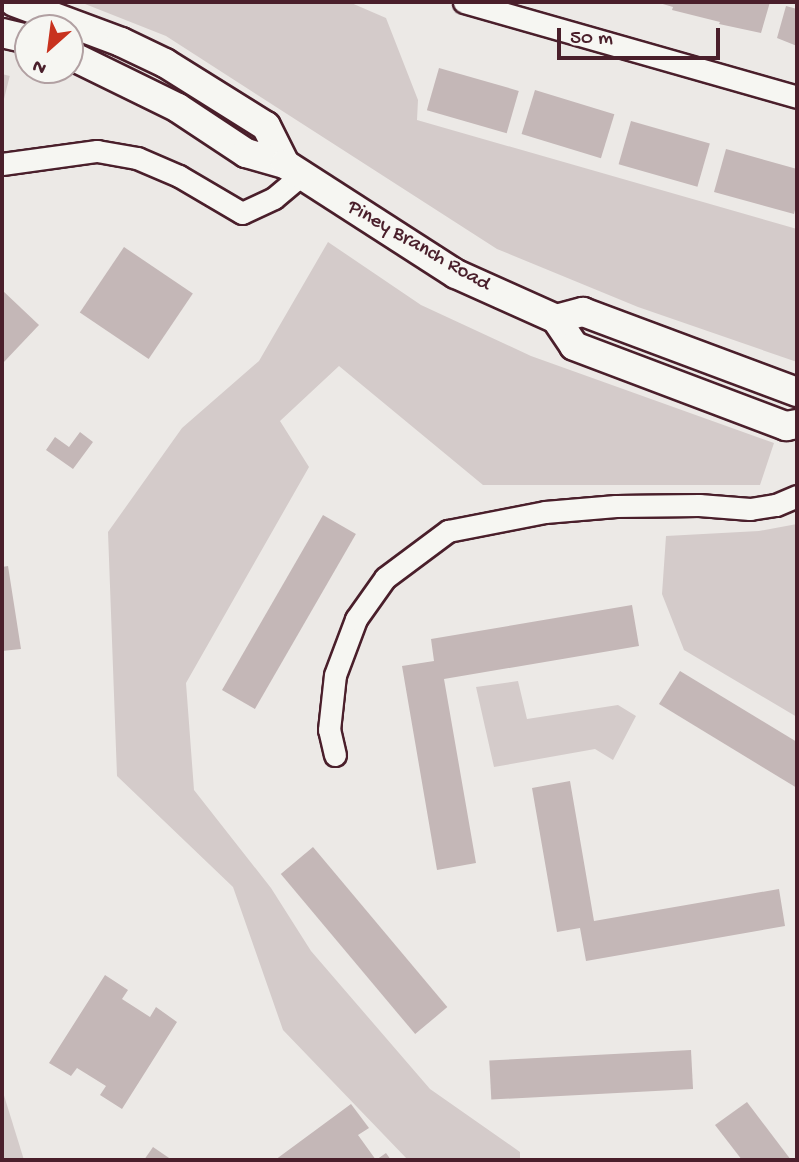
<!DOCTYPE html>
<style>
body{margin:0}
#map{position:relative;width:799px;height:1162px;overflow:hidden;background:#ece9e6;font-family:"Gochi Hand",sans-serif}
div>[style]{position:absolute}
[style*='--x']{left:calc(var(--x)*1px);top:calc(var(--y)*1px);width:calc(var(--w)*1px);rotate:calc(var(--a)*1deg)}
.green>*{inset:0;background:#d4cbca;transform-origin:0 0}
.building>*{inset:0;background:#c4b7b7;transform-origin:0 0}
.roads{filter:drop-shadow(2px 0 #4a1f2b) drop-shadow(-2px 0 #4a1f2b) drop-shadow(0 2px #4a1f2b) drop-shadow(0 -2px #4a1f2b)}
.minor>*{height:21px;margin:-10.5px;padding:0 10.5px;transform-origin:10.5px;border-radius:10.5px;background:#f6f6f2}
.major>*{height:28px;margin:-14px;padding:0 14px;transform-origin:14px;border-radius:14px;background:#f6f6f2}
span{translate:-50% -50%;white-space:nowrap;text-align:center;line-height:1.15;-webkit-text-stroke:5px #f6f6f2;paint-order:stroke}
.street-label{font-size:21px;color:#4a1f2b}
.frame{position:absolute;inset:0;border:4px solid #4a1f2b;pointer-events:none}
.north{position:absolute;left:14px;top:14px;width:70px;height:70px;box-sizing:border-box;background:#f6f6f2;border:2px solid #b1a0a2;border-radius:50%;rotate:208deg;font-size:19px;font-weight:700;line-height:28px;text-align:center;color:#4a1f2b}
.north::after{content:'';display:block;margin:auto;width:24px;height:32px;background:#c8321e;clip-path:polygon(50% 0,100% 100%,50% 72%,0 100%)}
.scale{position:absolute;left:557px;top:28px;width:163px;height:32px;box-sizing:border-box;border:4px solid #4a1f2b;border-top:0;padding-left:9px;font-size:21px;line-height:24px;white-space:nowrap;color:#4a1f2b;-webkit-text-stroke:5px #f6f6f2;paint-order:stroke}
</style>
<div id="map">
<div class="green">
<i style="clip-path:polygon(80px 2px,349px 2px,386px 18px,418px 100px,417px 120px,797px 229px,797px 362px,638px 307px,497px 249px,166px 36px)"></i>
<i style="left:2px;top:74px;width:8px;height:50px;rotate:14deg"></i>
<i style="clip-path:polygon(328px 242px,421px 305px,531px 356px,774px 443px,760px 485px,483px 485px,339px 366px,280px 421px,309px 467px,186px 683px,194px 790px,271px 888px,311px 951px,430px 1089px,520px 1152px,520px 1160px,408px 1160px,283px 1030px,233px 887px,117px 776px,108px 532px,182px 428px,259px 361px)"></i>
<i style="clip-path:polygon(797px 524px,797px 717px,684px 650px,662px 594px,666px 536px,759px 531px)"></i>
<i style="clip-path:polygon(518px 681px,527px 719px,618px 705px,636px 716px,613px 760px,595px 749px,494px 767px,476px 687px)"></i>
<i style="clip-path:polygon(2px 1089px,24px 1160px,2px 1160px)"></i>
</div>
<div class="building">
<i style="clip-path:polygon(656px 2px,770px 2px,761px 33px,719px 24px,720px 22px,672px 10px,673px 7px)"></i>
<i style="clip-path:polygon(786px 6px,797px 9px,797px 46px,777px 38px)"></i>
<i style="left:439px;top:68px;width:83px;height:44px;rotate:16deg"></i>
<i style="left:535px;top:90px;width:83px;height:46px;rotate:17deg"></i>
<i style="left:631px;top:121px;width:82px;height:45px;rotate:16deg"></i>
<i style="clip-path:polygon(726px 149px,797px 169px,797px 202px,794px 214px,714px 192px)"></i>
<i style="left:124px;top:247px;width:83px;height:79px;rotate:34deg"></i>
<i style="clip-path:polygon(2px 290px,39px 325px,2px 364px)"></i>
<i style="clip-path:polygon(80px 432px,93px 442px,73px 469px,46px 450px,55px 437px,69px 447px)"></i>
<i style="left:323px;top:515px;width:38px;height:202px;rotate:30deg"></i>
<i style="clip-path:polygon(8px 566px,21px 649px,2px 651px,2px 567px)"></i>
<i style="clip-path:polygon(632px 605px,639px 646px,444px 679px,476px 863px,437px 870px,402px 666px,434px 661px,431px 639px)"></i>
<i style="clip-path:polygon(680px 671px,797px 742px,797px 788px,659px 704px)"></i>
<i style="clip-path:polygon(570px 781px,594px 921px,779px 889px,785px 926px,586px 961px,580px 928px,557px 932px,532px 788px)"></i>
<i style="left:313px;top:847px;width:209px;height:42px;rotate:50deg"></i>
<i style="clip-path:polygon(105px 975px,128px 990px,122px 999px,150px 1017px,156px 1007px,177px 1022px,122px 1109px,100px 1095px,106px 1086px,77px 1068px,71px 1076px,49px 1063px)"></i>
<i style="left:691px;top:1050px;width:39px;height:202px;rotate:87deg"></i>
<i style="clip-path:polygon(747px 1102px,791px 1160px,742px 1160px,715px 1125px)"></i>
<i style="clip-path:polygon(351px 1104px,369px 1128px,358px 1135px,376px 1160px,386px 1153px,391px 1160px,275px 1160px)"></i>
<i style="clip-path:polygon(153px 1147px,172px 1160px,144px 1160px)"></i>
</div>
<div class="roads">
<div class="minor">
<i style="--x:464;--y:2;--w:346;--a:15.9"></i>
<i style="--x:2;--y:164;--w:96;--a:-7.8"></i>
<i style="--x:97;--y:151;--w:41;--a:9.9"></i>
<i style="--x:137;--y:158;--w:46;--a:23.2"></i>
<i style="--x:179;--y:176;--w:73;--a:30.4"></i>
<i style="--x:242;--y:213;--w:35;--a:-25"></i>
<i style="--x:274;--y:198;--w:35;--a:-40"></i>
<i style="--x:335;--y:755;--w:26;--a:-103"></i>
<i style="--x:329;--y:730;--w:55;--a:-83.8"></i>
<i style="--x:335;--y:675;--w:60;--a:-69.4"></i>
<i style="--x:356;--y:619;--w:50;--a:-54.7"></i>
<i style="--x:385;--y:578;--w:79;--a:-36.7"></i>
<i style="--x:448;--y:531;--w:99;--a:-11.1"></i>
<i style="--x:545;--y:512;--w:71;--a:-4.8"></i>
<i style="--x:616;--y:506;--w:83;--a:-0.7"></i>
<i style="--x:699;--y:505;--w:51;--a:4.5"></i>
<i style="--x:750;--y:509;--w:26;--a:-9"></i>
<i style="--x:776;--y:505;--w:23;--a:-23"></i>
</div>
<div class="major">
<i style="--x:14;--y:2;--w:114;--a:20.5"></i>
<i style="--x:121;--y:42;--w:49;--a:25.5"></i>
<i style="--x:165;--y:63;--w:119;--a:32"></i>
<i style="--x:266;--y:126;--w:42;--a:63.4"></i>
<i style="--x:2;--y:33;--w:27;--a:13"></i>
<i style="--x:70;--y:55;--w:120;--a:26.1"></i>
<i style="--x:178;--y:108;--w:82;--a:33.5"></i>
<i style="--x:246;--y:153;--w:41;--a:15.8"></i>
<i style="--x:285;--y:164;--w:203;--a:32.8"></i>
<i style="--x:456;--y:274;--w:110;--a:24.2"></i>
<i style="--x:556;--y:319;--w:32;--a:56"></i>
<i style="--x:574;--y:346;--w:227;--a:20.7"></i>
<i style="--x:786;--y:426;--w:11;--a:-10"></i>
<i style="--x:556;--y:319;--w:28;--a:-15"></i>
<i style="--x:583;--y:312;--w:228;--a:20.5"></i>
</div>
</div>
<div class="street-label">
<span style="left:418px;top:247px;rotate:30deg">Piney Branch Road</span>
</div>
<div class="frame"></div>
<div class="north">N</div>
<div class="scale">50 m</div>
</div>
